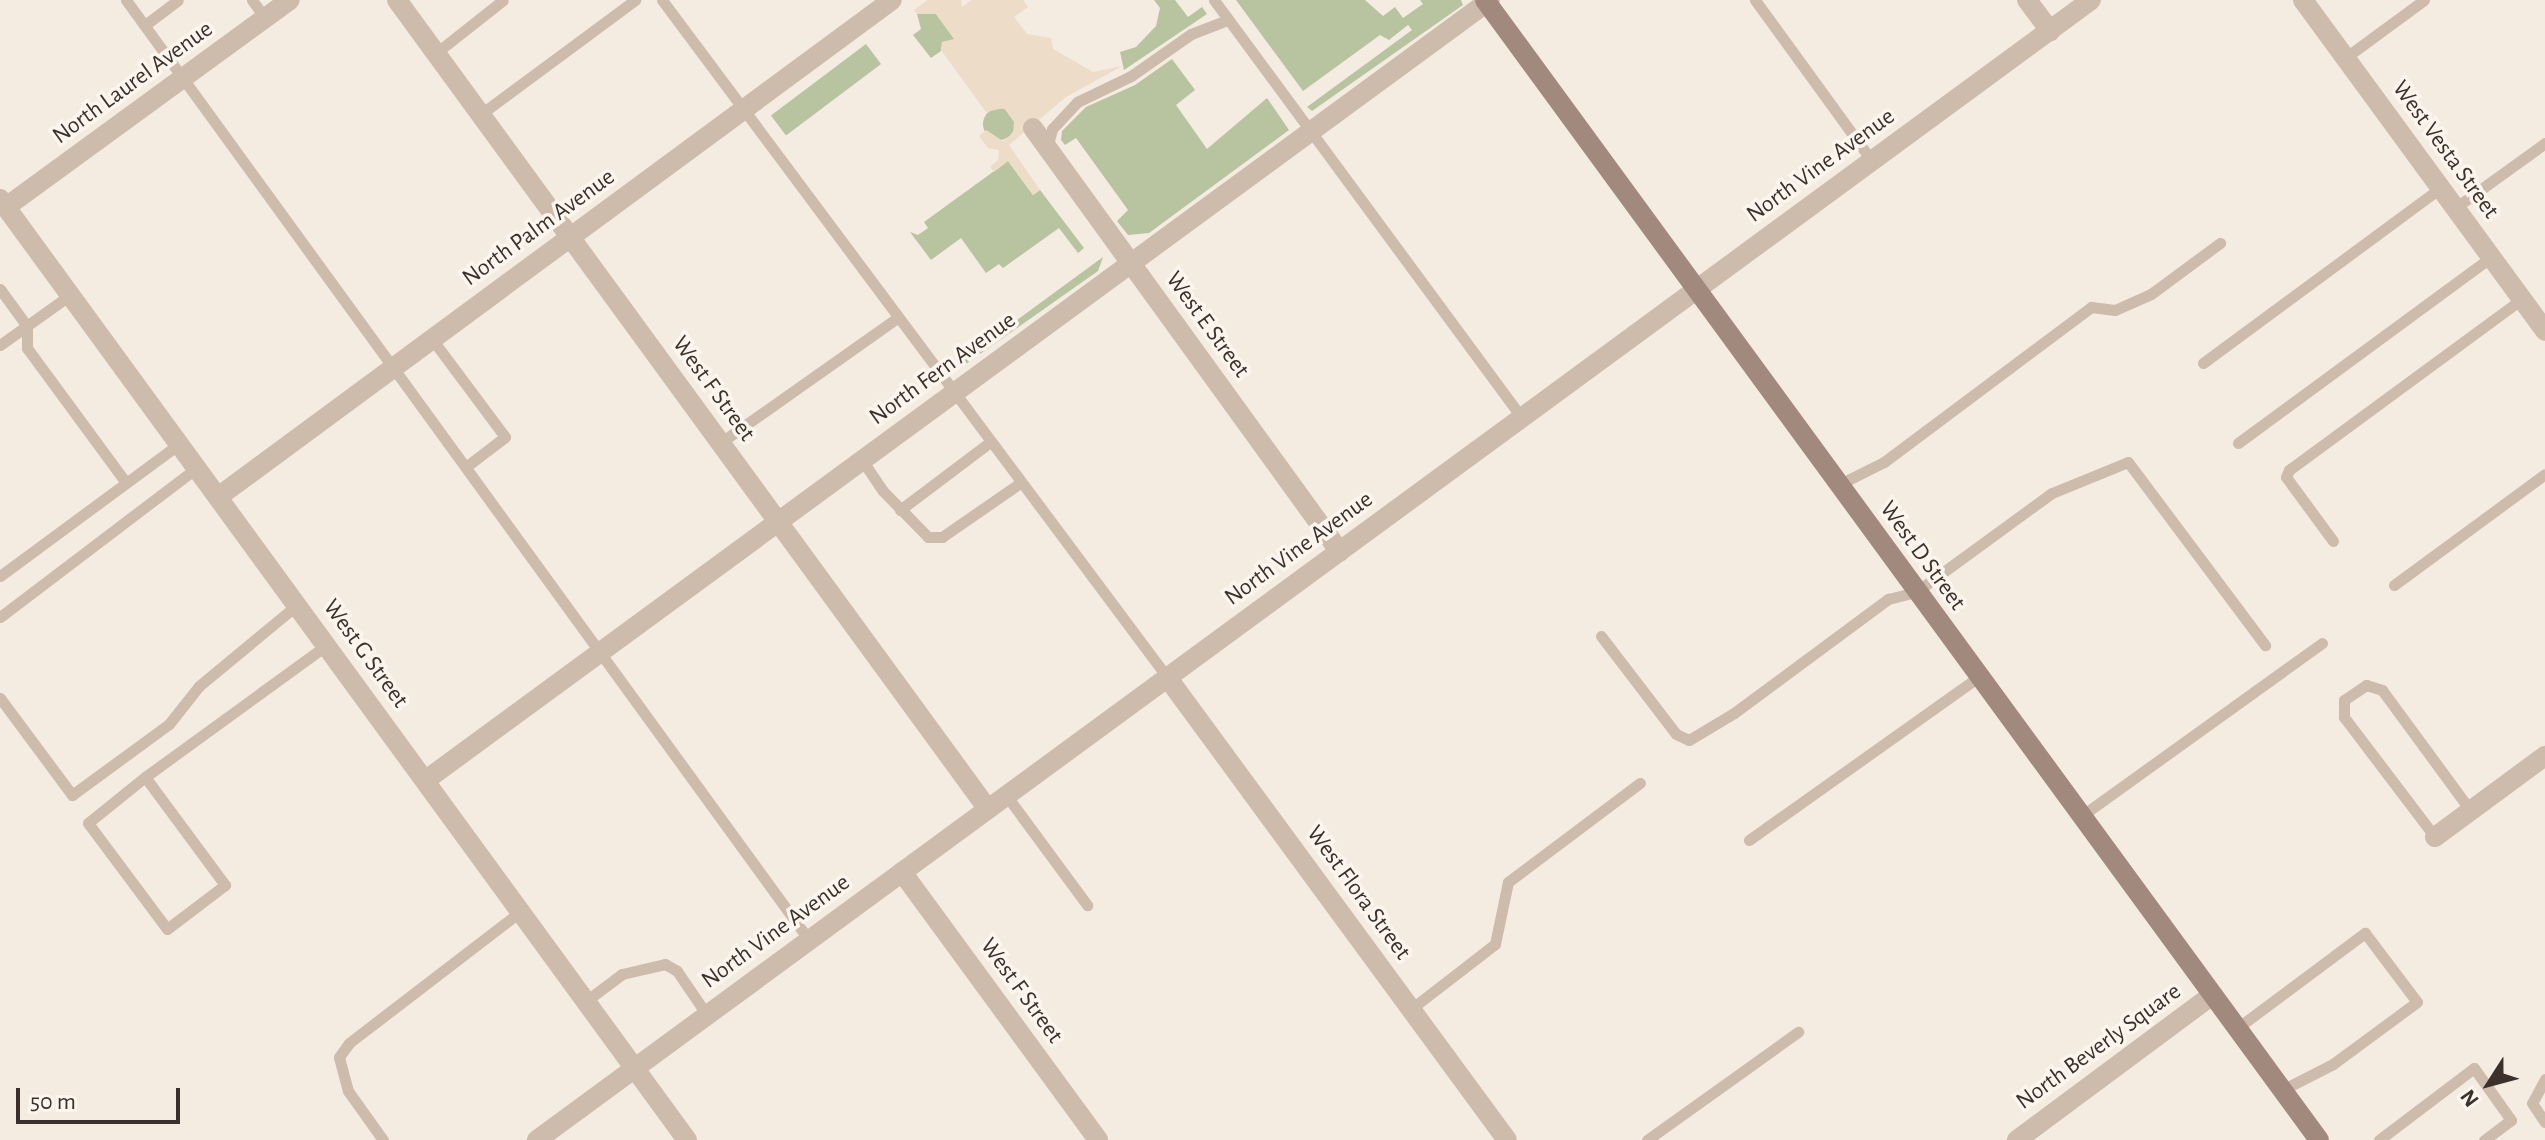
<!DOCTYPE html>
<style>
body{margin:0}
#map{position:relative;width:2545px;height:1140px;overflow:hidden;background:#f4ebe1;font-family:"Alegreya Sans",sans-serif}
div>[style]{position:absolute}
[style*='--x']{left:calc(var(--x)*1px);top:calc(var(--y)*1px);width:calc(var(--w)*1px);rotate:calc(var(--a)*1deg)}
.green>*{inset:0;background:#b8c4a0;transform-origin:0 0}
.round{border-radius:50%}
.plaza>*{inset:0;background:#ecdcc8}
.service>*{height:11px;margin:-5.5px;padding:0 5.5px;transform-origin:5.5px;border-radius:5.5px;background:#cdbbac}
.minor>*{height:20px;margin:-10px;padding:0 10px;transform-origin:10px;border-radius:10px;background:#cdbbac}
.tertiary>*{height:20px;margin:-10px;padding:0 10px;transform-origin:10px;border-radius:10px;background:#cdbbac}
.secondary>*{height:20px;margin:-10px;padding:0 10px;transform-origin:10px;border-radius:10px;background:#a18a7d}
span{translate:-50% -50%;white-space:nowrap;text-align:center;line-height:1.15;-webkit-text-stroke:7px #fbf5ee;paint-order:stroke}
.street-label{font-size:24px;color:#3b302b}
.north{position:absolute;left:2449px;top:1044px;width:80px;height:80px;-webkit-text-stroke:6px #fbf5ee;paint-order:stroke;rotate:234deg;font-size:22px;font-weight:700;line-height:32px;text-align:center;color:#3b302b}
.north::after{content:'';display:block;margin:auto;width:28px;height:36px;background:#3b302b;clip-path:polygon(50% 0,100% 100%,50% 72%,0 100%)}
.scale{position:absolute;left:16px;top:1088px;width:164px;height:36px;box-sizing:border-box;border:4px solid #3b302b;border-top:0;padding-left:10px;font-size:24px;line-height:28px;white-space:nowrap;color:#3b302b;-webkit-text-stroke:6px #fbf5ee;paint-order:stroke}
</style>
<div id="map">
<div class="green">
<i style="clip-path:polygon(1154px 0,1175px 0,1188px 17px,1202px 7px,1207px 14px,1124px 70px,1120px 52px,1136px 47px,1156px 26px,1160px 8px)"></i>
<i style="clip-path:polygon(1236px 0,1365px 0,1383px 16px,1395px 7px,1403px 18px,1423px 4px,1420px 0,1461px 0,1463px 5px,1312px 111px,1307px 107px,1412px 30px,1408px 25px,1389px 40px,1380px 35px,1303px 91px)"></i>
<i style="clip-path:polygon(917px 14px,936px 14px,955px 40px,942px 42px,941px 51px,931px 58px,913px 35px,921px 29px)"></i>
<i style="left:866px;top:44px;width:25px;height:119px;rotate:53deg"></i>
<i style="clip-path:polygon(1172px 59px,1195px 90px,1176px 105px,1207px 149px,1267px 98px,1289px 130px,1149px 233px,1128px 235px,1117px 221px,1128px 210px,1076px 138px,1065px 145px,1061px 140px,1062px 131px,1086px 107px,1135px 85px)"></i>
<i class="round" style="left:983px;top:108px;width:32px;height:32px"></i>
<i style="clip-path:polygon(1008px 161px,1033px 195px,1040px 190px,1084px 248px,1078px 253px,1059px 228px,1003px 268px,999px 264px,986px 273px,961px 238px,931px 260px,910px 232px,918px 235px,928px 228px,924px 222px)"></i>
<i style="clip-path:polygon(1103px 257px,1098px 271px,953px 373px,950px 369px)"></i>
</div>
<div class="plaza">
<i style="clip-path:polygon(928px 0,961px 0,962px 7px,971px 0,1023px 0,1028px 7px,1014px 17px,1027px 34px,1051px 38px,1053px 49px,1093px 72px,1122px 66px,1066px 97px,1009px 145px,1040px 190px,1033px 195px,1008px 161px,994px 172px,990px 167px,998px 160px,999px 150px,988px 148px,979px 136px,986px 130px,1003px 141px,1013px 134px,1014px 122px,1004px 108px,986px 112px,941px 50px,942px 42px,954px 39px,936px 14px,917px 14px,914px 10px)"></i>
</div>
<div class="service">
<i style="--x:126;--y:0;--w:1162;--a:54"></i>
<i style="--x:252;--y:0;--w:22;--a:54"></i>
<i style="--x:662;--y:0;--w:845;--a:53.28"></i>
<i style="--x:1214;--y:0;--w:519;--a:53.62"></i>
<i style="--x:1755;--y:0;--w:199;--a:54"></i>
<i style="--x:145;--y:25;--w:41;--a:-37.1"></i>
<i style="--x:436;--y:53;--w:85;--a:-38.3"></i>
<i style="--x:2345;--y:58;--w:98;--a:-36.3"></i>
<i style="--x:481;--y:114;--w:192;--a:-36.5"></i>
<i style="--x:1047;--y:148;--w:20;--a:-75"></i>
<i style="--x:1052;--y:129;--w:37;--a:-47"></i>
<i style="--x:1077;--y:102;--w:60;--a:-25.7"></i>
<i style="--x:1131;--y:76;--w:73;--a:-35"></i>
<i style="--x:1191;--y:34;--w:40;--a:-21"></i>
<i style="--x:2455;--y:208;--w:111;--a:-35.8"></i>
<i style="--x:0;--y:289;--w:46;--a:53.9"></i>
<i style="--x:27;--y:326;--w:22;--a:90"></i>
<i style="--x:27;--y:348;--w:167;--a:53.7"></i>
<i style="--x:432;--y:339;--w:122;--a:53.3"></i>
<i style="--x:505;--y:437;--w:48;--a:142.7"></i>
<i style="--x:0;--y:345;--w:86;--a:-35.5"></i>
<i style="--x:2203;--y:363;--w:295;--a:-36.4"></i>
<i style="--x:720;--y:443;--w:215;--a:-35.2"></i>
<i style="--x:2238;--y:443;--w:314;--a:-36.3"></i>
<i style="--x:862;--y:460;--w:37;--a:56"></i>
<i style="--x:883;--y:491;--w:64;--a:45.6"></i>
<i style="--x:928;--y:537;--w:14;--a:0"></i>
<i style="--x:942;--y:537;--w:95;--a:-34.7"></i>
<i style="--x:1838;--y:485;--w:51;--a:-26.6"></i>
<i style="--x:1884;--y:462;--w:259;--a:-36.8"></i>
<i style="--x:2091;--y:307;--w:24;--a:7"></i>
<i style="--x:2115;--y:310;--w:39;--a:-24"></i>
<i style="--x:2151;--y:294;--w:86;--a:-36.5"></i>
<i style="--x:900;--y:510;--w:111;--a:-37"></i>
<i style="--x:2333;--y:541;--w:79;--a:-126.3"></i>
<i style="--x:2286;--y:477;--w:8;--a:-67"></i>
<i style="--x:2289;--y:470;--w:289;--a:-36.3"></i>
<i style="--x:0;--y:576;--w:222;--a:-36.4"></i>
<i style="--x:2394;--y:585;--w:187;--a:-36.3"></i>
<i style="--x:0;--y:617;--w:246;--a:-37.2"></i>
<i style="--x:1601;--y:636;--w:123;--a:52.6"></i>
<i style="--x:1676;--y:734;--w:14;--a:25"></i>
<i style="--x:1689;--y:740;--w:52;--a:-31"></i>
<i style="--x:1734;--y:713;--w:192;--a:-36.5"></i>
<i style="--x:1888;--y:599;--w:29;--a:-14"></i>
<i style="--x:1916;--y:592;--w:168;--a:-36.1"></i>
<i style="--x:2052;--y:493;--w:82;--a:-22.2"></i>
<i style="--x:2128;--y:462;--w:229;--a:53.2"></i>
<i style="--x:0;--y:698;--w:121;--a:53.4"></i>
<i style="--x:72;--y:795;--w:120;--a:-36.2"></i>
<i style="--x:169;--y:724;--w:48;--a:-51.7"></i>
<i style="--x:199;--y:686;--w:127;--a:-39.6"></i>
<i style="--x:145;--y:777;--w:73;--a:141.1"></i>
<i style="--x:88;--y:823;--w:132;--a:53.3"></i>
<i style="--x:167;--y:929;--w:73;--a:-37.2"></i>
<i style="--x:225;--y:885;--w:134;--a:-126.5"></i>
<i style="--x:145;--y:777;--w:225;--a:-36"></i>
<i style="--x:1006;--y:795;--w:137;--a:53.6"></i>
<i style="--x:2080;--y:817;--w:298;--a:-35.7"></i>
<i style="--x:2435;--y:837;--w:151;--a:-127.2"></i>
<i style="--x:2344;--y:717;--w:17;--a:-90"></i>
<i style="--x:2344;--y:700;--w:27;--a:-34"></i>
<i style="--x:2366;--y:685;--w:17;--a:17"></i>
<i style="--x:2382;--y:690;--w:150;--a:53.7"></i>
<i style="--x:1749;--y:840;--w:281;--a:-35.4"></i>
<i style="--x:586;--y:1001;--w:45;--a:-36.9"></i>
<i style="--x:622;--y:974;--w:44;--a:-13.1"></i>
<i style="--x:665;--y:964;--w:14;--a:30"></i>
<i style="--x:677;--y:971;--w:53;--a:55.7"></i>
<i style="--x:1411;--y:1009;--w:106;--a:-37.7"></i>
<i style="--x:1495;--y:944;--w:63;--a:-78.2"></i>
<i style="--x:1508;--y:882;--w:165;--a:-36.9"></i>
<i style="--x:2236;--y:1029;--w:161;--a:-36.7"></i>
<i style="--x:2365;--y:933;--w:86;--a:53"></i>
<i style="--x:2417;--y:1002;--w:104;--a:143.6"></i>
<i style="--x:2333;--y:1064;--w:57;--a:153"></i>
<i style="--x:2545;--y:1079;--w:27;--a:118"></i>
<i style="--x:2532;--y:1103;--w:23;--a:56"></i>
<i style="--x:383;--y:1140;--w:60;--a:-125.5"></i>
<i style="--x:348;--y:1091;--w:35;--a:-105"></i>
<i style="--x:339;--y:1057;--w:17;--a:-54"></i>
<i style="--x:349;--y:1043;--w:217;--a:-37.5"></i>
<i style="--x:1647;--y:1140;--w:186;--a:-35.6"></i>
<i style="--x:2379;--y:1140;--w:119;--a:-37.2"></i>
<i style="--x:2474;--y:1068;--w:64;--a:54.6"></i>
<i style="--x:2511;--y:1120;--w:34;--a:143"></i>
</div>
<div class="minor">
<i style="--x:397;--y:0;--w:1000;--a:53.86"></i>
<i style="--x:2027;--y:0;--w:39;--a:53"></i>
<i style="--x:2303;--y:0;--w:410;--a:53.8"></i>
<i style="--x:1033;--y:128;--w:523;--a:54.09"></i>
<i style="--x:6;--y:207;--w:351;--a:-36.1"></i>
<i style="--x:218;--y:497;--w:837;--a:-36.4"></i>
<i style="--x:1167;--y:677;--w:574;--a:53.71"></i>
<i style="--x:426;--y:780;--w:1319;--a:-36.24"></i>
<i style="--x:2435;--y:837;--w:137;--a:-36.4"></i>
<i style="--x:902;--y:872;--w:332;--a:53.8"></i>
<i style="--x:2017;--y:1140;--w:242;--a:-36.6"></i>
</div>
<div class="tertiary">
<i style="--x:0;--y:199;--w:1165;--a:53.87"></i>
<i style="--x:537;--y:1140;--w:1927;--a:-36.26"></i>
</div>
<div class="secondary">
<i style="--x:1485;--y:0;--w:1412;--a:53.81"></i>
</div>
<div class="street-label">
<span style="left:133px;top:83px;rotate:-36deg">North Laurel Avenue</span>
<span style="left:2445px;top:150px;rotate:54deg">West Vesta Street</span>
<span style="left:1821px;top:166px;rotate:-36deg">North Vine Avenue</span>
<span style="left:539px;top:228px;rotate:-36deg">North Palm Avenue</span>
<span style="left:1207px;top:325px;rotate:54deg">West E Street</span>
<span style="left:943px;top:369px;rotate:-36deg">North Fern Avenue</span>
<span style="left:713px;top:389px;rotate:54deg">West F Street</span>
<span style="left:1299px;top:549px;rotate:-36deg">North Vine Avenue</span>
<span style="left:1922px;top:556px;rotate:54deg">West D Street</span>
<span style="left:365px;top:654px;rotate:54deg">West G Street</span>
<span style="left:1358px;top:893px;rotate:54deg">West Flora Street</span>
<span style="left:776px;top:932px;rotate:-36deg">North Vine Avenue</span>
<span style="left:1021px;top:991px;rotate:54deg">West F Street</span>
<span style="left:2099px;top:1047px;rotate:-36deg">North Beverly Square</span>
</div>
<div class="north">N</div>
<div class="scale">50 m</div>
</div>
